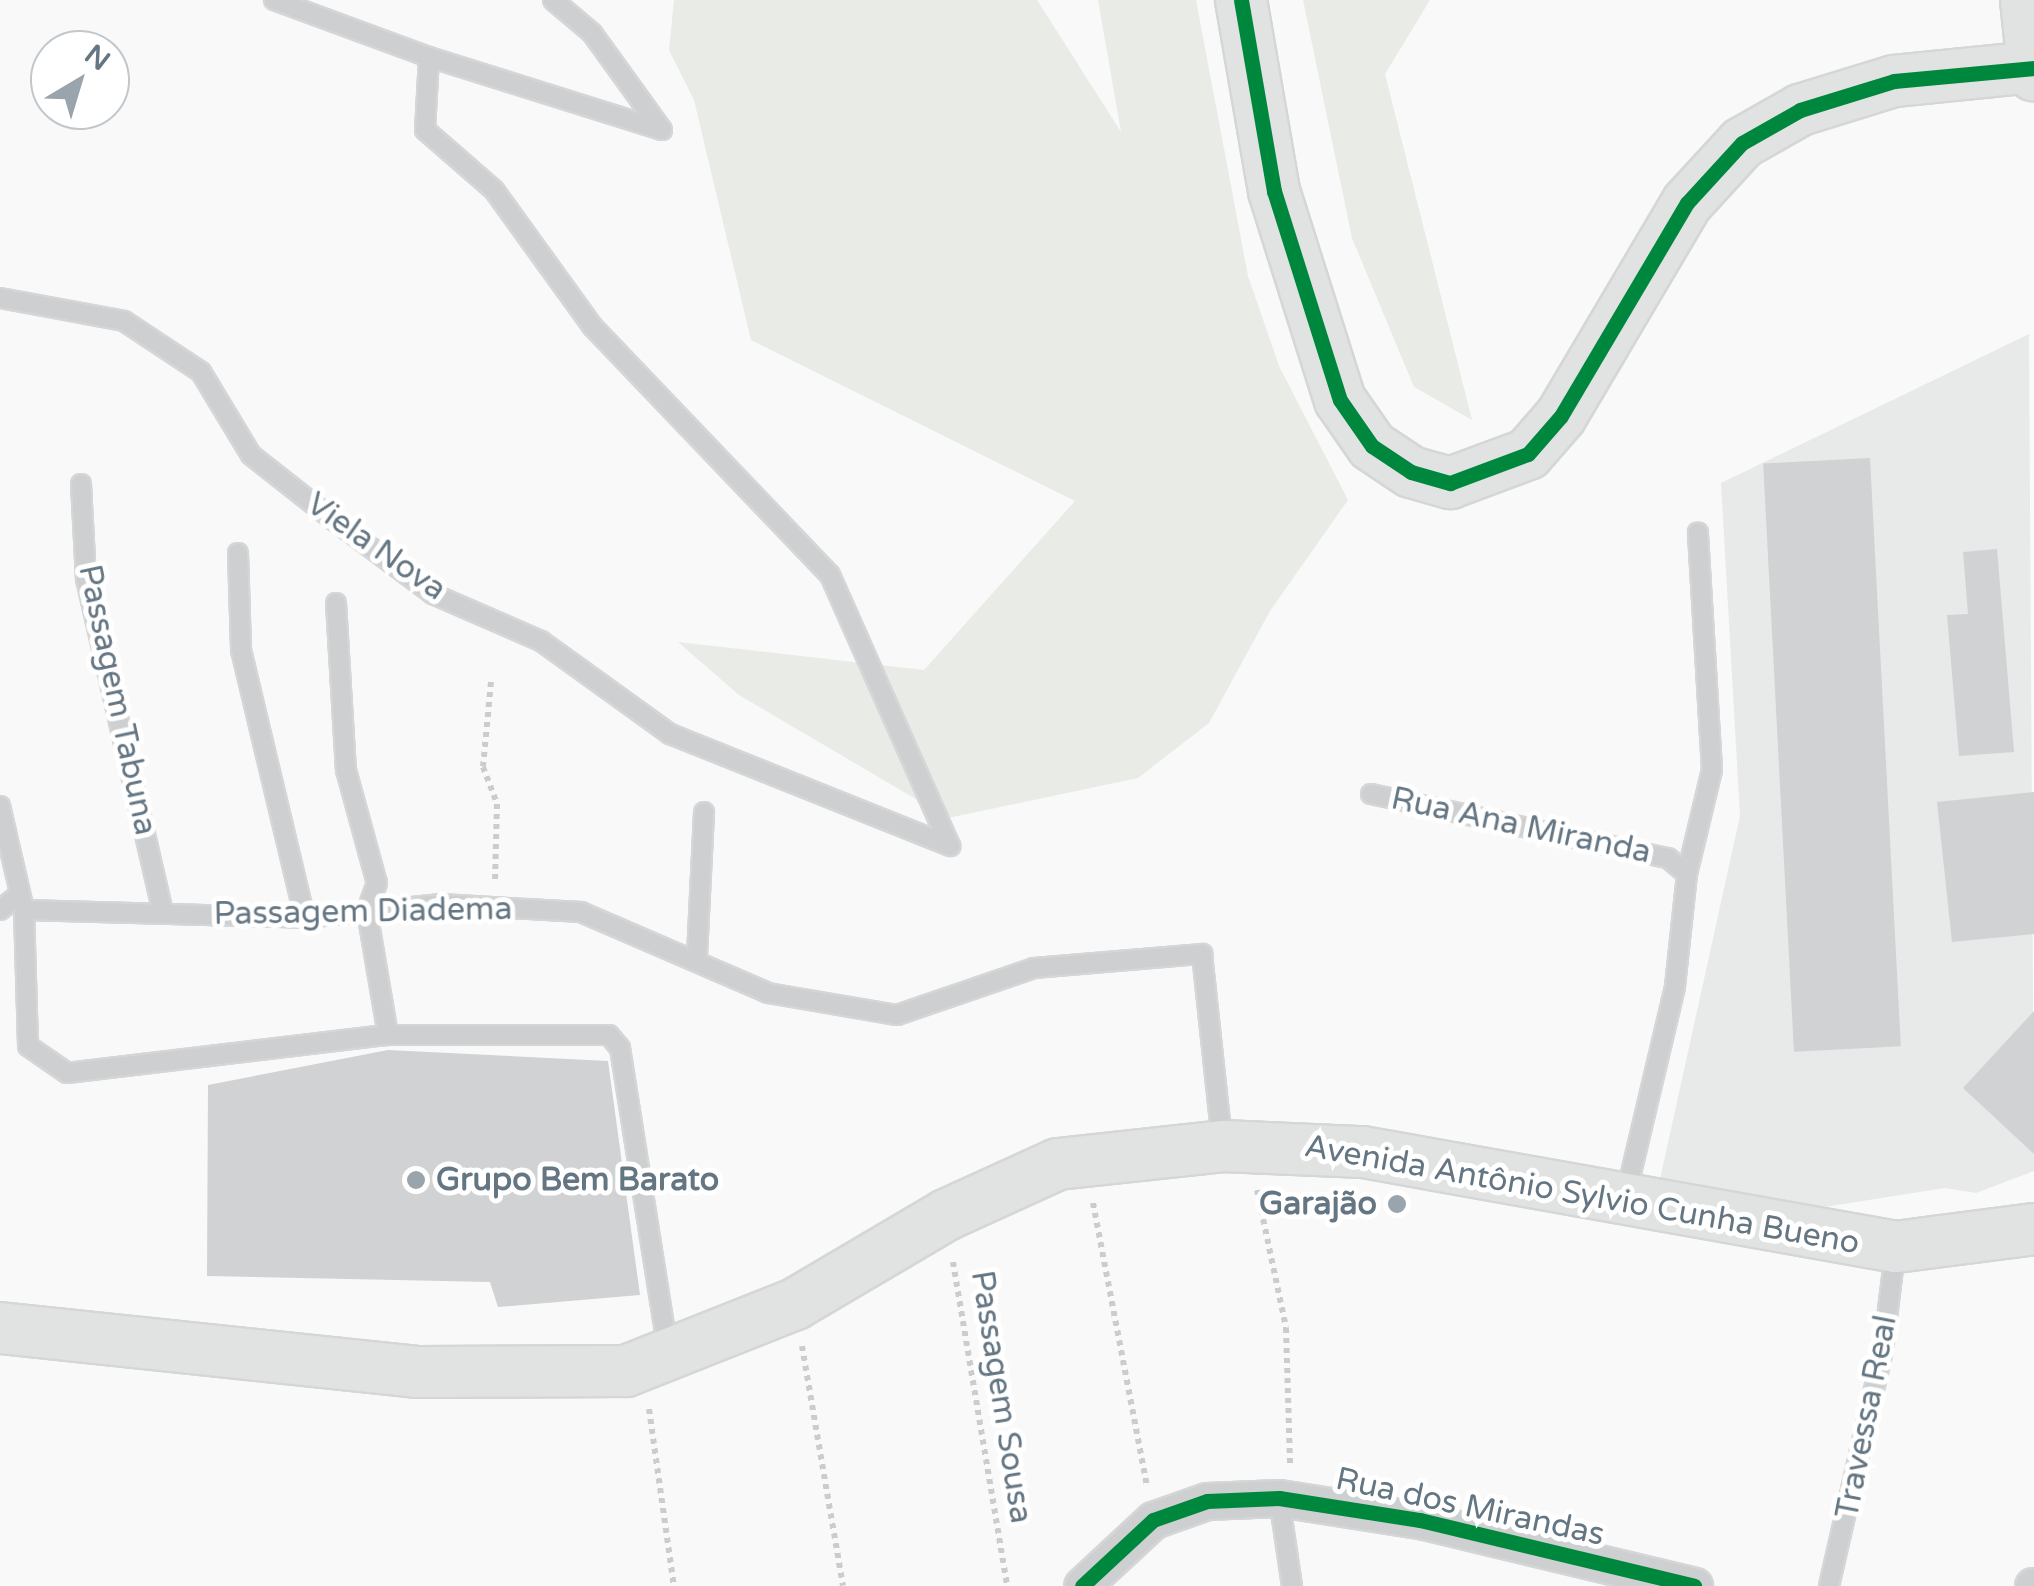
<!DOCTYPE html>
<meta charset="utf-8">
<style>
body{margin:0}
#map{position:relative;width:2034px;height:1586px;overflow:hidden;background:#f9f9f9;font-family:"Varela Round",sans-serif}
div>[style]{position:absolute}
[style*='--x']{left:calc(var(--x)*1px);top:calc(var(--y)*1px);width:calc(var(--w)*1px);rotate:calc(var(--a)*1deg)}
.built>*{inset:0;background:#e8e9e9}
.green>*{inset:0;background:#e8ebe6}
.building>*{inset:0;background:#d0d2d3;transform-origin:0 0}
.path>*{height:6px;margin-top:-3px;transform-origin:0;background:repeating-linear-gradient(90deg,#cbcccd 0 5px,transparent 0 10px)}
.roads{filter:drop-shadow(2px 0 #d5d6d7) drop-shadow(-2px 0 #d5d6d7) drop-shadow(0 2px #d5d6d7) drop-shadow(0 -2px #d5d6d7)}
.lane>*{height:18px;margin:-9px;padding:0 9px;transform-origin:9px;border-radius:9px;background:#cecfd0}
.street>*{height:35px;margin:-17.5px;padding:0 17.5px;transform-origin:17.5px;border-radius:17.5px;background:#cecfd0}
.secondary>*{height:50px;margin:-25px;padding:0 25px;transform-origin:25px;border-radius:25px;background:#e1e2e2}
.cycleway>*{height:15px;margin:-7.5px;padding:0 7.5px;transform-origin:7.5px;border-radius:7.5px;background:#00873e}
.dots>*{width:28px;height:28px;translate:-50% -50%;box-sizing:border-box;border:5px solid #fff;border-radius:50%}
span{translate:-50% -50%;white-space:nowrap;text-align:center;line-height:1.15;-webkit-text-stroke:10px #fff;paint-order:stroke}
.street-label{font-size:32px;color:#657683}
.poi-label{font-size:32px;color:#657683;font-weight:700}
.left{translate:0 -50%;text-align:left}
.right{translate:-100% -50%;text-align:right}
.north{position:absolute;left:30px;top:30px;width:100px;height:100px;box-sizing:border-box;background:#fff;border:2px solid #c1c8cd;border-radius:50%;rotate:38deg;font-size:28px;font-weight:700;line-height:40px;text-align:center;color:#657683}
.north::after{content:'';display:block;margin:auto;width:35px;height:45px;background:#99a4ac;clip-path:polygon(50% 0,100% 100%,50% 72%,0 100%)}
</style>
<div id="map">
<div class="built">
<i style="clip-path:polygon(2029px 334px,2034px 1171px,1976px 1193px,1945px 1188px,1799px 1211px,1660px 1179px,1740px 816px,1721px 483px)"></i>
</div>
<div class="green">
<i style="clip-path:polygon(674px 0,1037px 0,1121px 132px,1098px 0,1196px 0,1248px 276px,1279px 366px,1348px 500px,1270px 611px,1209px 723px,1138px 778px,948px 818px,739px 695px,678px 642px,924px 670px,1075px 501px,751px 340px,694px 100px,669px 50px)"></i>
<i style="clip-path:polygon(1303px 0,1430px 0,1385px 74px,1472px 420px,1414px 387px,1352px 238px)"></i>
</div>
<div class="building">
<i style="left:1870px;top:458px;width:589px;height:107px;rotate:87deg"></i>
<i style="clip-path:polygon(1997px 549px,2014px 752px,1959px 756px,1947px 615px,1968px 614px,1963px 552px)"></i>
<i style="clip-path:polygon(2034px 792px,2034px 934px,1952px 942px,1937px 802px)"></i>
<i style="clip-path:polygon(2034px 1011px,2034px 1154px,1963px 1088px)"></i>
<i style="clip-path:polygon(388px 1050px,608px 1061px,640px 1295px,498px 1307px,490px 1282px,207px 1276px,208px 1085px)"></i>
</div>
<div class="path">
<i style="--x:491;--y:682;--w:85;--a:95.4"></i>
<i style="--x:483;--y:767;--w:40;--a:69"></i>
<i style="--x:497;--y:804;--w:79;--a:91.5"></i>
<i style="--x:1257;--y:1190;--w:141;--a:78.1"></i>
<i style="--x:1286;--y:1328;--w:136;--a:88.3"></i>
<i style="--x:1093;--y:1203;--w:288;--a:79.2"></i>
<i style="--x:953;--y:1262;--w:328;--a:80.5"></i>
<i style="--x:802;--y:1346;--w:243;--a:80.3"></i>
<i style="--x:649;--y:1409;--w:179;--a:82"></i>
</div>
<div class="roads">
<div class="lane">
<i style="--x:274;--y:0;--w:165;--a:20.2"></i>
<i style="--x:429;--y:57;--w:73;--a:93.1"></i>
<i style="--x:425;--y:130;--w:91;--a:41"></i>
<i style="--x:494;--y:190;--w:168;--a:54.2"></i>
<i style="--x:592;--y:326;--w:344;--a:46.3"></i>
<i style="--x:830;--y:575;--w:296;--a:66.1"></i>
<i style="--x:429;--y:57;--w:244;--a:17.4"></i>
<i style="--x:662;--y:130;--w:120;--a:-125.8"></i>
<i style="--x:592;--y:33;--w:51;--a:-139.8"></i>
<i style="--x:0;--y:298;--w:126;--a:10.5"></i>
<i style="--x:124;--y:321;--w:92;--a:33.5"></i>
<i style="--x:201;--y:372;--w:97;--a:58.9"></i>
<i style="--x:251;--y:455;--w:107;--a:38.2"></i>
<i style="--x:335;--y:521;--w:122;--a:36.7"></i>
<i style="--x:433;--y:594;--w:118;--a:23.5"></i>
<i style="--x:541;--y:641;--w:159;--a:35.8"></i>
<i style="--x:670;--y:734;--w:302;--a:21.8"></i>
<i style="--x:81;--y:484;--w:95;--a:87"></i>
<i style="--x:86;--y:579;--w:343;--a:77"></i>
<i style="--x:238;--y:553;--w:97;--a:88.2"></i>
<i style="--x:241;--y:650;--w:276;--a:76.6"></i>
<i style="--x:336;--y:603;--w:167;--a:86.6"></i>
<i style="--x:346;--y:770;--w:117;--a:74.7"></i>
<i style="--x:377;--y:883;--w:30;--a:110"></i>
<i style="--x:367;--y:911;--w:126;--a:80.4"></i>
<i style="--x:1371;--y:794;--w:304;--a:12.2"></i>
<i style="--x:1668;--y:858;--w:25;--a:40"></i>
<i style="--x:1687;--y:874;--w:114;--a:96.1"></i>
<i style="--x:1675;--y:987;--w:213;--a:103.3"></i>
<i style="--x:0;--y:806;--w:107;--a:77"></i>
<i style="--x:24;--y:910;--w:136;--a:88.3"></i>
<i style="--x:28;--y:1046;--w:47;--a:34.7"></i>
<i style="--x:67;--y:1073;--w:323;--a:-6.8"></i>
<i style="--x:388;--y:1035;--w:221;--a:0"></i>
<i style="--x:609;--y:1035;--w:17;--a:50"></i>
<i style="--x:620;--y:1048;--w:307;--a:81"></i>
<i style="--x:1687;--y:874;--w:107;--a:-76.5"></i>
<i style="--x:1712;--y:770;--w:238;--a:-93.4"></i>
<i style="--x:0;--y:910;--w:26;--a:-39"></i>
<i style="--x:24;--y:910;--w:281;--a:1.6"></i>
<i style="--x:305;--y:918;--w:137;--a:-5.9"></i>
<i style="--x:441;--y:904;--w:140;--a:3.3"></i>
<i style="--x:581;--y:912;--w:204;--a:23.4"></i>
<i style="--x:768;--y:993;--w:131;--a:9.7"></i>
<i style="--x:897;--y:1015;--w:145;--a:-18.9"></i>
<i style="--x:1034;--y:968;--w:169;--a:-4.8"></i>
<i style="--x:1202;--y:954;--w:188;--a:83.9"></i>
<i style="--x:697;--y:956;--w:144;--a:-87.2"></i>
<i style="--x:1279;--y:1498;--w:89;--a:81.6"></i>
<i style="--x:1829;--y:1586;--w:241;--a:-77.1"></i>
<i style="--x:1883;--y:1351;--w:100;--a:-83.1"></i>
</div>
<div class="street">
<i style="--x:1082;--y:1586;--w:97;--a:-42.9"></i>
<i style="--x:1153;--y:1520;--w:57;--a:-19.4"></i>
<i style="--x:1207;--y:1501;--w:72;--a:-2.4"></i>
<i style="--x:1279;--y:1498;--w:143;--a:8.9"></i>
<i style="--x:1420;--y:1520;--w:282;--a:13.5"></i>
<i style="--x:2033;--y:1586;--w:1;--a:0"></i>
</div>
<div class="secondary">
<i style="--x:1241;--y:0;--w:194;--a:80.2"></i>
<i style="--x:1274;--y:191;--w:219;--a:72.5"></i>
<i style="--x:1340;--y:400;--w:56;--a:55.2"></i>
<i style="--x:1372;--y:446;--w:47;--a:33.7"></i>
<i style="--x:1411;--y:472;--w:41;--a:15.8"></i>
<i style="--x:1450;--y:483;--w:83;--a:-20.4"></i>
<i style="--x:1528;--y:454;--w:50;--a:-49"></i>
<i style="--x:1561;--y:416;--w:247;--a:-59.4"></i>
<i style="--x:1687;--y:203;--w:81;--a:-47.5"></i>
<i style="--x:1742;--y:143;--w:67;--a:-29.6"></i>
<i style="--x:1800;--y:110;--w:98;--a:-17.1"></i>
<i style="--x:1894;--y:81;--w:141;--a:-5.7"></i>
<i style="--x:2026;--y:0;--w:76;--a:84"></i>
<i style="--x:0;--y:1328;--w:419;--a:6"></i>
<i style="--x:417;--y:1372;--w:209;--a:-0.3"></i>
<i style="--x:626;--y:1371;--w:182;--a:-21.6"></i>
<i style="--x:795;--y:1304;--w:175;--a:-30.5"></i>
<i style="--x:946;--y:1215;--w:123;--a:-24.5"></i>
<i style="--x:1058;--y:1164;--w:166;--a:-6.2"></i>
<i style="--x:1223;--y:1146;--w:140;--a:2.5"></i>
<i style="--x:1363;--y:1152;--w:541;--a:10.11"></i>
<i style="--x:1896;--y:1247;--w:139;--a:-7.4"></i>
</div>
</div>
<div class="cycleway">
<i style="--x:1241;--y:0;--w:194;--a:80.2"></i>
<i style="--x:1274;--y:191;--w:219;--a:72.5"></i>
<i style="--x:1340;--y:400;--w:56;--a:55.2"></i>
<i style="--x:1372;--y:446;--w:47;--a:33.7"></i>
<i style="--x:1411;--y:472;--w:41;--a:15.8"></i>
<i style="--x:1450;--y:483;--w:83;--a:-20.4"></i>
<i style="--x:1528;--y:454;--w:50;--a:-49"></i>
<i style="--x:1561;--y:416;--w:247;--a:-59.4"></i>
<i style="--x:1687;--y:203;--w:81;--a:-47.5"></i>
<i style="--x:1742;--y:143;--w:67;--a:-29.6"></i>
<i style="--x:1800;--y:110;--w:98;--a:-17.1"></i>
<i style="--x:1894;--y:81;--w:141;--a:-5.3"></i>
<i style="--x:1082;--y:1586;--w:97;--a:-42.9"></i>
<i style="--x:1153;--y:1520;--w:57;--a:-19.4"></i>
<i style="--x:1207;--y:1501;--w:72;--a:-2.4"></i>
<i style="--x:1279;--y:1498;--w:143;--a:8.9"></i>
<i style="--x:1420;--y:1520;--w:282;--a:13.5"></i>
</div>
<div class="dots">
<i style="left:416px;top:1180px;background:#99a4ac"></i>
<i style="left:1397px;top:1204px;background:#99a4ac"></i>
</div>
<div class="street-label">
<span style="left:376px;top:547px;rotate:35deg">Viela Nova</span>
<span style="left:117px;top:700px;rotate:78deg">Passagem Tabuna</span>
<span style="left:1521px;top:826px;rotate:12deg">Rua Ana Miranda</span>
<span style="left:363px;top:912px;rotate:-1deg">Passagem Diadema</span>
<span style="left:1582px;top:1195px;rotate:10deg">Avenida Antônio Sylvio Cunha Bueno</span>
<span style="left:1001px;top:1397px;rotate:81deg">Passagem Sousa</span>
<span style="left:1867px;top:1417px;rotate:-79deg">Travessa Real</span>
<span style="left:1470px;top:1507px;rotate:12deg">Rua dos Mirandas</span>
</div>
<div class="poi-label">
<span class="left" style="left:436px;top:1180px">Grupo Bem Barato</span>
<span class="right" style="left:1377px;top:1204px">Garajão</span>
</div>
<div class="north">N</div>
</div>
